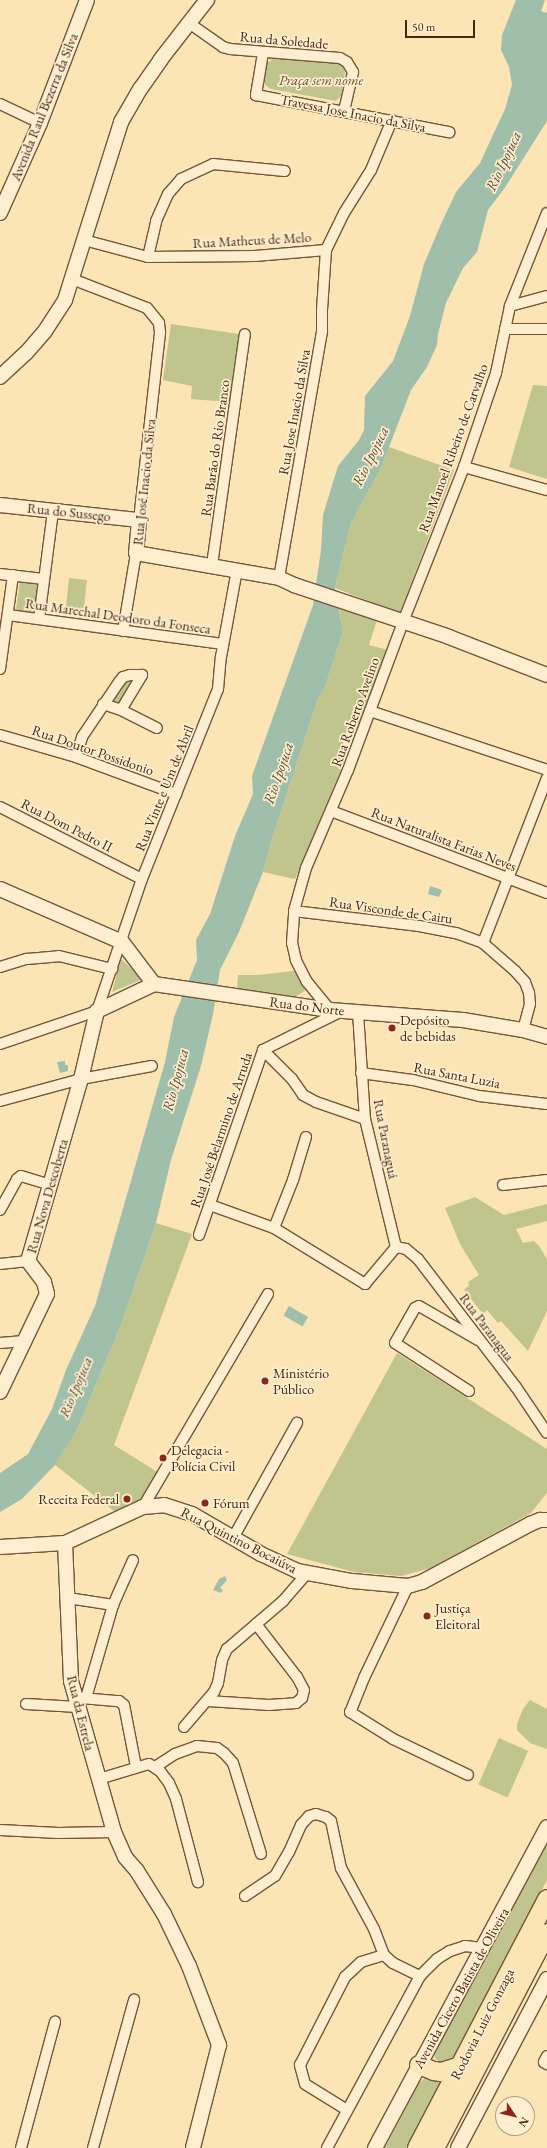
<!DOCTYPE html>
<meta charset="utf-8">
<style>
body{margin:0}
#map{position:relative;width:547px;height:2148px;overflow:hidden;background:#fce5b5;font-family:"EB Garamond",serif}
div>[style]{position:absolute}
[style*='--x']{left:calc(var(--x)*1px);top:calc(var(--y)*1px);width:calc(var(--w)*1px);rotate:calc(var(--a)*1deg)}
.green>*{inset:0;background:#c0c48d;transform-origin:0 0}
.water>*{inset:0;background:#a0bfaa;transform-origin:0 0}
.roads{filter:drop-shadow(1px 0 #74553b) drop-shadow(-1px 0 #74553b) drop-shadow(0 1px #74553b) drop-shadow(0 -1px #74553b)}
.street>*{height:10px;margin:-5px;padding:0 5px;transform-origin:5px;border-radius:5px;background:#fdeecf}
.secondary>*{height:14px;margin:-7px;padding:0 7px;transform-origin:7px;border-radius:7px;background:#fdeecf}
.highway>*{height:18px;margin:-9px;padding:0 9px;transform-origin:9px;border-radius:9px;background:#fce5b5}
.dots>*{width:11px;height:11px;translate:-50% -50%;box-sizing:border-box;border:2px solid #fdeecf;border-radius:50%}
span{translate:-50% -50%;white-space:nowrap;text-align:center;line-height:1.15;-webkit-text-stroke:3.5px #fdeecf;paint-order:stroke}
.street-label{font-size:14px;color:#462512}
.park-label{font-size:14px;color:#644d31;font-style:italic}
.poi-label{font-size:14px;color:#462512}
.left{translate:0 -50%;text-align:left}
.right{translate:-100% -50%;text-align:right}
.water-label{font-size:15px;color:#5c4c38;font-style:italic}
.north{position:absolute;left:495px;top:2096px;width:40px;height:40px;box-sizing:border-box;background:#fdeecf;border:1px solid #b49e83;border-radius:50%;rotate:125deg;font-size:11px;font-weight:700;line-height:16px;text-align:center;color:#462512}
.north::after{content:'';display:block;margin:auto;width:14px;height:18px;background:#8f2418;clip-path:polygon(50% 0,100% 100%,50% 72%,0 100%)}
.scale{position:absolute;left:405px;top:20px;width:70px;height:18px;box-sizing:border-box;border:2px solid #462512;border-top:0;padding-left:5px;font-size:12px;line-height:14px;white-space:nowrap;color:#462512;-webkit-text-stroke:3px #fdeecf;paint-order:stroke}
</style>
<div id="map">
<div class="green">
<i style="clip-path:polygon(276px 57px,339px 63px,343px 66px,345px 73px,341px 96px,336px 101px,271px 89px,265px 85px,263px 75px,265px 64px)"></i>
<i style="clip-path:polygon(171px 324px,239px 334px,229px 402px,191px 399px,192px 386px,163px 380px)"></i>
<i style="clip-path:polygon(533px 385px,547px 386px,547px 479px,509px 467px)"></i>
<i style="clip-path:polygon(389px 447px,454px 470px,400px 613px,335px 588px,351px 523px,381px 468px)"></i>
<i style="left:69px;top:578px;width:18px;height:31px;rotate:6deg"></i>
<i style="left:20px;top:581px;width:21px;height:33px;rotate:8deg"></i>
<i style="clip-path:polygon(339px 608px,377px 620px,369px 645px,388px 650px,356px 730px,348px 728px,338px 756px,346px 758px,295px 879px,263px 872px,273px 836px,318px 699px,325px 687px,343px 632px)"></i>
<i style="left:127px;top:678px;width:9px;height:29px;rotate:32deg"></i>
<i style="clip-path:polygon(121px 959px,143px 979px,112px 992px)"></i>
<i style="clip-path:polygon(293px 971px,300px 972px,304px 978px,306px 990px,295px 997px,237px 990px,238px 975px,259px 975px)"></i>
<i style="clip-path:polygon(475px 1197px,504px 1215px,547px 1204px,547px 1221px,516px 1229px,523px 1243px,534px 1241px,539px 1246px,547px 1259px,547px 1311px,528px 1351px,501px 1321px,498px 1323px,487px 1310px,483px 1314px,464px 1290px,469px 1285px,468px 1282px,479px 1275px,460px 1244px,445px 1208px)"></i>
<i style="clip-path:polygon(156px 1223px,192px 1234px,114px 1445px,159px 1473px,140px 1502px,114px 1511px,55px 1465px,76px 1432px,121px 1325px)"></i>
<i style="clip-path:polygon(397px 1353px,547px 1449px,547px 1493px,531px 1513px,431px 1568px,401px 1576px,354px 1572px,287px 1554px)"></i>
<i style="clip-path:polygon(530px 1700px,547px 1709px,547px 1749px,530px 1743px,517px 1730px,517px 1724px,523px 1709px)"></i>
<i style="left:499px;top:1738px;width:32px;height:51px;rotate:24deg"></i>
<i style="clip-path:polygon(547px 1842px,547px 1880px,455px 2059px,441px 2063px,435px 2058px,434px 2053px,484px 1963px)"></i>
<i style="clip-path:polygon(425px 2078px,444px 2078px,406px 2148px,385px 2148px,419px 2083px)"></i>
</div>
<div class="water">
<i style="clip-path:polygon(516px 0,545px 0,541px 11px,546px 13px,547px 11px,547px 121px,504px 189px,488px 210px,477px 252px,463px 268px,446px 303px,438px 334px,437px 345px,427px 367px,411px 390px,381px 468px,351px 523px,335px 588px,343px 632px,325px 687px,318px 699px,273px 836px,263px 872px,239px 932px,220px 970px,213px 1014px,201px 1066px,171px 1160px,156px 1223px,121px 1325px,76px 1432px,55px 1465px,22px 1499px,0 1512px,0 1473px,28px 1454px,52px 1409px,66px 1370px,95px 1306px,165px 1062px,174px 1017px,197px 960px,196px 940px,210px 914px,235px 836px,253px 794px,252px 776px,313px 605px,321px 550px,323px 515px,338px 466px,359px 440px,364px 430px,365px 396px,393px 361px,410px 316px,424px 264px,441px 224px,456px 192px,480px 163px,505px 109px,512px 85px,509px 67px,501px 50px,502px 35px)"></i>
<i style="clip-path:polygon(430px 886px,442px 890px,439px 897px,428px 894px)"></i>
<i style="clip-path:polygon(65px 1061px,65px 1065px,68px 1065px,68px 1071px,60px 1073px,57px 1062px)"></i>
<i style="left:289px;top:1306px;width:22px;height:11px;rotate:30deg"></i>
<i style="clip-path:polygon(225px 1576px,227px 1580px,220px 1588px,223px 1590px,221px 1593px,213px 1590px,219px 1579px)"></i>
</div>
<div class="roads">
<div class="street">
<i style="--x:189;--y:23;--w:42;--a:35.2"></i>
<i style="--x:223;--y:47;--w:7;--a:16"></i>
<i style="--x:230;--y:49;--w:110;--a:4.7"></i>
<i style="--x:340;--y:58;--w:8;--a:30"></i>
<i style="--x:347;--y:62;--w:12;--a:59"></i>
<i style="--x:353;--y:72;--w:40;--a:103"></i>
<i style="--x:263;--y:53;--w:43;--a:99.5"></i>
<i style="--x:256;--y:95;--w:197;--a:10.9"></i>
<i style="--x:0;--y:104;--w:44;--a:25.4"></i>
<i style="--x:84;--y:240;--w:66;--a:14.9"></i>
<i style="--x:148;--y:257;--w:107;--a:-0.5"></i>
<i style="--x:255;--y:256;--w:71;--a:-4.8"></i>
<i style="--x:148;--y:257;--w:37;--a:-77"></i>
<i style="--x:156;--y:221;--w:30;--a:-66"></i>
<i style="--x:168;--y:194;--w:20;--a:-49"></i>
<i style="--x:181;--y:179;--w:35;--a:-25"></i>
<i style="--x:213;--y:164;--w:72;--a:5.6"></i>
<i style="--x:72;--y:279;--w:80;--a:21.1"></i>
<i style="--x:147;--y:308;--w:19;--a:51"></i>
<i style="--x:159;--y:323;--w:10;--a:84"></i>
<i style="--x:160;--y:333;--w:188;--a:96.4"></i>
<i style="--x:510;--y:306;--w:38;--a:-15"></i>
<i style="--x:505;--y:329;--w:42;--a:0"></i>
<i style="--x:464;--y:467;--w:86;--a:15.5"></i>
<i style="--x:212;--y:565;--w:233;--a:-81.9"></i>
<i style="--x:0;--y:574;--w:44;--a:6.5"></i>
<i style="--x:279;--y:578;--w:251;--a:-80.1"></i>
<i style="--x:322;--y:331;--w:21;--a:-90"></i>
<i style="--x:322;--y:310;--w:60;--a:-86.2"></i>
<i style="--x:326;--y:250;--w:41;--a:-64.1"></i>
<i style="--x:344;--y:213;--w:51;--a:-57.9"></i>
<i style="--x:371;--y:170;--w:54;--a:-67.2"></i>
<i style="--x:8;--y:615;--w:217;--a:7.7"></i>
<i style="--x:39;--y:619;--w:109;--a:-82.6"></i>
<i style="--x:123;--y:631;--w:79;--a:-80.5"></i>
<i style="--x:0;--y:669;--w:95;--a:-82.1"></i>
<i style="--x:103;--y:704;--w:19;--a:18"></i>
<i style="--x:121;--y:710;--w:40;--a:26.6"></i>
<i style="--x:121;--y:710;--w:41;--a:-59"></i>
<i style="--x:370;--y:711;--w:187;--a:18.4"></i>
<i style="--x:0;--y:735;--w:79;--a:16.1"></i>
<i style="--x:76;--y:757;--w:107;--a:20.3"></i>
<i style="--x:76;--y:757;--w:21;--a:-73"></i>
<i style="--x:82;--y:737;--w:66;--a:-56.1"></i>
<i style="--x:119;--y:682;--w:6;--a:-51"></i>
<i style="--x:123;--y:677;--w:7;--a:-16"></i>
<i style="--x:130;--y:675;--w:12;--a:0"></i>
<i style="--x:0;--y:807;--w:159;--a:26.9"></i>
<i style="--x:331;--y:811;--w:231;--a:20.8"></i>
<i style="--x:294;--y:911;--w:126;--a:6.8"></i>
<i style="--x:419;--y:926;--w:38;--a:11"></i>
<i style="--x:456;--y:933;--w:29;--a:20"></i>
<i style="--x:483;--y:943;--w:43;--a:41.2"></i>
<i style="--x:515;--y:971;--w:15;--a:48"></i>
<i style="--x:525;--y:982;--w:12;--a:70"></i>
<i style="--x:529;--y:993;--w:11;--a:85"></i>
<i style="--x:530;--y:1004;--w:27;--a:105"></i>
<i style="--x:483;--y:943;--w:177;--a:-68.8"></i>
<i style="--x:0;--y:967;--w:28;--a:-17"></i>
<i style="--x:27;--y:959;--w:32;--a:-5"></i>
<i style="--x:59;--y:956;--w:55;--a:13.8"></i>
<i style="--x:330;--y:1010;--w:36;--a:-129"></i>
<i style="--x:307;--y:982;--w:25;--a:-117"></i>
<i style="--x:296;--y:960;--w:17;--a:-103"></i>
<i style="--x:292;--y:943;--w:32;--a:-86"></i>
<i style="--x:294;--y:911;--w:45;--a:-74.4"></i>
<i style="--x:306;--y:868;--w:107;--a:-66.8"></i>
<i style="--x:348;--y:770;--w:158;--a:-69.6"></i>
<i style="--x:403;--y:622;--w:167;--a:-68.5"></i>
<i style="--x:464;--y:467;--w:99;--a:-71.2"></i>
<i style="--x:496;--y:373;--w:68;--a:-78.2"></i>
<i style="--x:510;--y:306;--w:100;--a:-68.3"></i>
<i style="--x:358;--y:1012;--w:107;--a:86.3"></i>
<i style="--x:365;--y:1119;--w:132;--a:76.4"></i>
<i style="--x:0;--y:1044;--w:102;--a:-18.8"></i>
<i style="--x:97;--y:1011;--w:139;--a:-71.2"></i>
<i style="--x:142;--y:879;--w:205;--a:-68.2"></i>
<i style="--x:218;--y:689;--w:32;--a:-85"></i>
<i style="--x:221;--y:657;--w:88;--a:-79.6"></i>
<i style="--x:263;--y:1050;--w:41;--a:45"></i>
<i style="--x:292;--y:1079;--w:19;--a:55"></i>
<i style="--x:303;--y:1095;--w:15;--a:28"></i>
<i style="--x:316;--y:1102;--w:52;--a:19.1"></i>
<i style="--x:361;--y:1073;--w:52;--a:7.7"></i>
<i style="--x:413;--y:1080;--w:68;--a:13.6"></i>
<i style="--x:479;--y:1096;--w:68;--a:6.7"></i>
<i style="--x:0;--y:1101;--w:84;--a:-15.2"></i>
<i style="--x:81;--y:1079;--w:72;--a:-10.4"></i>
<i style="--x:503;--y:1185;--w:44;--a:-6.5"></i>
<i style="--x:210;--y:1205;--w:68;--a:19.8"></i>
<i style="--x:274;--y:1228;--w:107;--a:31.6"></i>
<i style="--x:365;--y:1284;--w:48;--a:-50"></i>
<i style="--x:0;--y:1210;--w:35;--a:-61"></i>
<i style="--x:17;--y:1179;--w:5;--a:-37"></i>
<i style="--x:21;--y:1176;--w:31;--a:17"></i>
<i style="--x:274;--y:1228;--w:52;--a:-68.4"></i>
<i style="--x:293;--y:1180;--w:45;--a:-73.2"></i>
<i style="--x:199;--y:1235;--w:196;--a:-70.9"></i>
<i style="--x:263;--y:1050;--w:88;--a:-26.3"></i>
<i style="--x:396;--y:1247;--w:10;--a:11"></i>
<i style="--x:406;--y:1249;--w:16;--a:40"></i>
<i style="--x:418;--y:1259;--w:161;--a:52.6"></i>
<i style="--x:516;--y:1387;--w:55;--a:56"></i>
<i style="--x:0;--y:1264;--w:28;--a:-6"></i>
<i style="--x:0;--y:1343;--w:24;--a:-5"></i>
<i style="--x:469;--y:1391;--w:88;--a:-147"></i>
<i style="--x:395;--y:1343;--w:40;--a:-60.3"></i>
<i style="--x:415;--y:1308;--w:4;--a:-27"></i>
<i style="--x:419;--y:1306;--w:68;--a:30"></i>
<i style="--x:143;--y:1507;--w:247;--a:-59.6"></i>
<i style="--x:233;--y:1538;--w:132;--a:-60.9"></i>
<i style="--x:408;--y:1586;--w:102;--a:115.6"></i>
<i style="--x:364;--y:1678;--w:37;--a:112"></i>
<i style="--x:350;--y:1712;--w:51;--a:32.1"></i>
<i style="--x:393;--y:1739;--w:83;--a:25.6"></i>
<i style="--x:68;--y:1598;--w:46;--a:8.8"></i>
<i style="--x:81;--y:1698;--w:38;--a:5"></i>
<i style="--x:119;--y:1701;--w:6;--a:39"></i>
<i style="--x:124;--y:1705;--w:63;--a:79"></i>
<i style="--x:86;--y:1698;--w:97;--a:-73.8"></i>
<i style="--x:113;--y:1605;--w:49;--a:-66"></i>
<i style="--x:208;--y:1701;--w:61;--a:3.8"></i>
<i style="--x:269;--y:1705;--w:27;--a:-4"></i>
<i style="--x:296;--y:1703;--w:8;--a:-40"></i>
<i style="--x:302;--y:1698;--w:8;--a:-76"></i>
<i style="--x:304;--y:1690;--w:15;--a:-118"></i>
<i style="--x:297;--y:1677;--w:67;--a:-127.7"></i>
<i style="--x:26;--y:1704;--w:52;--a:3.3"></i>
<i style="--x:184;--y:1727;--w:46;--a:-49.4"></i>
<i style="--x:214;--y:1692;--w:10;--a:-66"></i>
<i style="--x:218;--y:1683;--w:23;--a:-80"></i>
<i style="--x:222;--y:1660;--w:12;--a:-66"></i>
<i style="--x:227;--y:1649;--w:74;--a:-40.6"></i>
<i style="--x:283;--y:1601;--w:37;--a:-49"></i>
<i style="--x:155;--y:1767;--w:24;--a:-33"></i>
<i style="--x:175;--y:1754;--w:23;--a:-20"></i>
<i style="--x:197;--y:1746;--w:20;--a:6"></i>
<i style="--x:217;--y:1748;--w:9;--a:36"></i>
<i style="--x:224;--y:1753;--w:13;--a:48"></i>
<i style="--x:233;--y:1763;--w:95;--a:72.9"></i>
<i style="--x:99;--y:1779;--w:52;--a:-16.7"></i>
<i style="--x:149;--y:1764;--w:13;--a:32"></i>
<i style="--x:160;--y:1771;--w:15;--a:53"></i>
<i style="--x:169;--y:1783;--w:17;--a:66"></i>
<i style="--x:176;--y:1799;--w:86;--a:75.2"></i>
<i style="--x:0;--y:1830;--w:58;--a:3"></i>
<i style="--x:58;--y:1833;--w:56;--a:-1"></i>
<i style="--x:245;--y:1896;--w:36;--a:-34"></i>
<i style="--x:275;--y:1876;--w:28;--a:-60"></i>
<i style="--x:289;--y:1852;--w:30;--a:-66"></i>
<i style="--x:301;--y:1825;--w:12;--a:-48"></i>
<i style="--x:309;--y:1816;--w:7;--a:-16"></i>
<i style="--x:316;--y:1814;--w:10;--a:17"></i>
<i style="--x:326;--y:1817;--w:6;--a:39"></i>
<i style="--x:331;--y:1821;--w:48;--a:78"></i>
<i style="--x:341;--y:1868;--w:69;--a:61.6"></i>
<i style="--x:374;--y:1929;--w:28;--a:69"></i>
<i style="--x:384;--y:1955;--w:12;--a:42"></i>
<i style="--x:393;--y:1963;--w:30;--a:26"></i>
<i style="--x:420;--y:1976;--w:24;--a:-45"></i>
<i style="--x:437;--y:1959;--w:15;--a:-32"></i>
<i style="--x:450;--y:1951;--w:16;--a:-18"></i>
<i style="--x:465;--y:1946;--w:17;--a:7"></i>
<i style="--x:547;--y:2056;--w:7;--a:117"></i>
<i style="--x:544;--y:2062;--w:4;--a:34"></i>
<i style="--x:347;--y:2110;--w:49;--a:-148.2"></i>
<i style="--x:305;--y:2084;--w:20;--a:-105"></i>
<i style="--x:300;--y:2065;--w:99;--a:-62.9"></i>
<i style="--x:345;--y:1977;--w:22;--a:-43"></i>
<i style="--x:361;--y:1962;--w:24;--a:-17"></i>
<i style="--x:21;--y:2148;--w:131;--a:-74.9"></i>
<i style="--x:93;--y:2148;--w:154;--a:-74.5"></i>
<i style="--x:327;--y:2148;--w:196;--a:-61.6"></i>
</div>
<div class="secondary">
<i style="--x:0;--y:213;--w:98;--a:-66"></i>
<i style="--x:40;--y:123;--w:132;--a:-69.1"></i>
<i style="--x:0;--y:377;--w:35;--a:-43"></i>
<i style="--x:26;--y:353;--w:29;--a:-49"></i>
<i style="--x:45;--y:331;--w:37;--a:-57"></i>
<i style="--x:65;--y:300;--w:187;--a:-72.5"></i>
<i style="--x:121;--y:122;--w:39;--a:-60"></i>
<i style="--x:141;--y:88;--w:35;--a:-55"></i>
<i style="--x:161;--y:59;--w:75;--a:-52.1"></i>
<i style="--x:0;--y:505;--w:140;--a:6.2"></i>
<i style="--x:139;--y:520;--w:33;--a:95"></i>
<i style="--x:136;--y:553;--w:145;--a:9.9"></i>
<i style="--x:279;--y:578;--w:17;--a:25"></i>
<i style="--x:294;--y:585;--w:163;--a:18.5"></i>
<i style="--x:449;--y:637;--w:105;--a:21.2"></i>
<i style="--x:0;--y:889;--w:133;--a:23.5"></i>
<i style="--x:122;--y:942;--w:53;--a:52.7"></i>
<i style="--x:0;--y:1392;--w:109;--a:-64.4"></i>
<i style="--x:47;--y:1294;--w:12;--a:-104"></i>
<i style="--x:44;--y:1282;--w:26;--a:-127"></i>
<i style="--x:28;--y:1261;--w:190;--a:-73.8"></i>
<i style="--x:81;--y:1079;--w:70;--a:-76.8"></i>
<i style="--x:97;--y:1011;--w:63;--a:-25.3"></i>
<i style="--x:154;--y:984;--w:178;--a:8.4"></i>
<i style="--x:330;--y:1010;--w:133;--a:4.3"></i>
<i style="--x:463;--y:1020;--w:61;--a:9.5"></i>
<i style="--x:523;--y:1030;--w:25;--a:16"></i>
<i style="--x:65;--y:1543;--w:138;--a:87.5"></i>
<i style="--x:71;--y:1681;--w:157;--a:74.1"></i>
<i style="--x:114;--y:1832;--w:27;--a:66"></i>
<i style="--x:125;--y:1857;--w:18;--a:49"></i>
<i style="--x:137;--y:1871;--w:51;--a:57.9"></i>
<i style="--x:164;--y:1914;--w:58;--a:64.3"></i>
<i style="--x:189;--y:1966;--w:85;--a:69.2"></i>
<i style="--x:219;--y:2045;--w:106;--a:104.2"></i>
<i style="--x:0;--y:1547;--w:65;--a:-3.5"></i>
<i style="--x:65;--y:1543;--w:86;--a:-24.8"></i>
<i style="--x:143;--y:1507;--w:21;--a:-5"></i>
<i style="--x:164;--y:1505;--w:29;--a:18"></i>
<i style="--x:192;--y:1514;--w:80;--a:30.1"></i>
<i style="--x:261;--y:1554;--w:40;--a:25"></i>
<i style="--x:297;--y:1571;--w:56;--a:10.3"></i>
<i style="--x:352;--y:1581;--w:56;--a:5.1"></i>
<i style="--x:408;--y:1586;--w:15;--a:-16"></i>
<i style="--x:422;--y:1582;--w:123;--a:-28.2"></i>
<i style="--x:530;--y:1524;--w:11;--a:-22"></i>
<i style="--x:540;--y:1520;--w:7;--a:0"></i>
<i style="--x:375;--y:2148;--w:364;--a:-61.8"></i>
<i style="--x:458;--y:2148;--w:191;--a:-62.2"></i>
</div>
<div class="highway">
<i style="--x:419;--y:2065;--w:16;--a:22"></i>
<i style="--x:434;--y:2071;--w:7;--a:8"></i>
<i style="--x:441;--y:2072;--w:21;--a:-17"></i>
<i style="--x:417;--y:2148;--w:281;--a:-62.4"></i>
<i style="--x:435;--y:2148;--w:242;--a:-62.5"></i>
</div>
</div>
<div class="dots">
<i style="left:392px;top:1028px;background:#8f2418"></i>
<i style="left:265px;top:1381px;background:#8f2418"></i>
<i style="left:163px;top:1458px;background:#8f2418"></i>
<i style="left:127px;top:1499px;background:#8f2418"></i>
<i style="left:205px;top:1503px;background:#8f2418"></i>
<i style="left:427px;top:1616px;background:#8f2418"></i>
</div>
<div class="street-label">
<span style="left:284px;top:40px;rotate:5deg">Rua da Soledade</span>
<span style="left:44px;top:107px;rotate:-68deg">Avenida Raul Bezerra da Silva</span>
<span style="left:353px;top:113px;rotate:11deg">Travessa Jose Inacio da Silva</span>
<span style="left:252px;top:240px;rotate:-3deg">Rua Matheus de Melo</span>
<span style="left:294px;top:412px;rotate:-80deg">Rua Jose Inacio da Silva</span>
<span style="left:215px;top:448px;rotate:-82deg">Rua Barão do Rio Branco</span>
<span style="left:453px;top:448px;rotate:-70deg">Rua Manoel Ribeiro de Carvalho</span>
<span style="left:144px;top:482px;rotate:-84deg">Rua José Inacio da Silva</span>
<span style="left:69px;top:512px;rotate:6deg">Rua do Sussego</span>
<span style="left:118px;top:616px;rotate:8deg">Rua Marechal Deodoro da Fonseca</span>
<span style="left:355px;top:712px;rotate:-70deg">Rua Roberto Avelino</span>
<span style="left:93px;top:750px;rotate:19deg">Rua Doutor Possidonio</span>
<span style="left:164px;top:788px;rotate:-68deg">Rua Vinte e Um de Abril</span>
<span style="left:67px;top:825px;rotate:27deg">Rua Dom Pedro II</span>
<span style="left:444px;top:839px;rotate:21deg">Rua Naturalista Farias Neves</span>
<span style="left:391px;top:910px;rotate:8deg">Rua Visconde de Cairu</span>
<span style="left:307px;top:1006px;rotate:7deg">Rua do Norte</span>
<span style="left:457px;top:1075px;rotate:11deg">Rua Santa Luzia</span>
<span style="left:221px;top:1130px;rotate:-71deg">Rua José Belarmino de Arruda</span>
<span style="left:386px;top:1139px;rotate:79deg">Rua Paranaguá</span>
<span style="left:47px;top:1196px;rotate:-74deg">Rua Nova Descoberta</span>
<span style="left:487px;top:1327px;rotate:53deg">Rua Paranagua</span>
<span style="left:239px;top:1540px;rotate:27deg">Rua Quintino Bocaiúva</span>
<span style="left:81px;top:1713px;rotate:76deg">Rua da Estrela</span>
<span style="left:461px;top:1988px;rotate:-61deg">Avenida Cicero Batista de Oliveira</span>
<span style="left:482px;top:2024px;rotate:-63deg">Rodovia Luiz Gonzaga</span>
</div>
<div class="park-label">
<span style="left:321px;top:80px">Praça sem nome</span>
</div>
<div class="poi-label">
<span class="left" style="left:400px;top:1028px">Depósito<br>de bebidas</span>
<span class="left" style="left:273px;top:1381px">Ministério<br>Público</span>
<span class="left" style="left:171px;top:1458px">Delegacia -<br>Polícia Civil</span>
<span class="right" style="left:119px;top:1499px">Receita Federal</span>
<span class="left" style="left:213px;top:1503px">Fórum</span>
<span class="left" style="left:435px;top:1616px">Justiça<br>Eleitoral</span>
</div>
<div class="water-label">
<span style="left:503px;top:161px;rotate:-65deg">Rio Ipojuca</span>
<span style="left:370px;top:456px;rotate:-64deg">Rio Ipojuca</span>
<span style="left:278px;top:773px;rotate:-71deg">Rio Ipojuca</span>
<span style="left:175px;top:1080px;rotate:-75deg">Rio Ipojuca</span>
<span style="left:75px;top:1387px;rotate:-67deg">Rio Ipojuca</span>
</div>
<div class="north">N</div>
<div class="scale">50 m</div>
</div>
